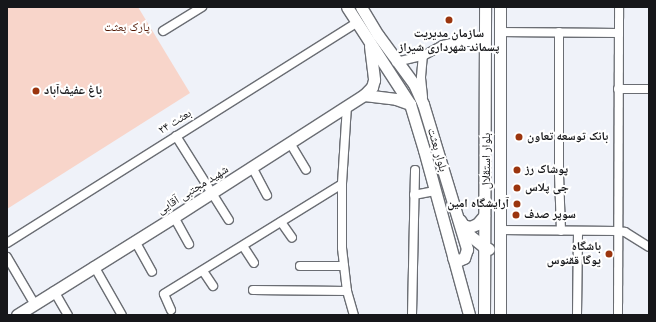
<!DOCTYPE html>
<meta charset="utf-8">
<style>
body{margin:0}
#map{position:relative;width:656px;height:322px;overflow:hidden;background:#eff2f9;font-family:"Nunito Sans","Noto Naskh Arabic",sans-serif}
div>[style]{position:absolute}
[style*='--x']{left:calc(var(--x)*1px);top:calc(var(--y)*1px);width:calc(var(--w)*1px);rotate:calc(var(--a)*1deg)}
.green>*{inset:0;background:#f8d5ca}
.roads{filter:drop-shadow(1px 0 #6a6d73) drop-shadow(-1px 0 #6a6d73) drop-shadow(0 1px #6a6d73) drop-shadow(0 -1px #6a6d73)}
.street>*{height:8px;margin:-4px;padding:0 4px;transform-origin:4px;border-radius:4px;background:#fff}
.secondary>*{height:11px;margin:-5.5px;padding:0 5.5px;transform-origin:5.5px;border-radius:5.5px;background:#fff}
.dots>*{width:11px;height:11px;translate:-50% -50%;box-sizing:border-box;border:2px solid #fff;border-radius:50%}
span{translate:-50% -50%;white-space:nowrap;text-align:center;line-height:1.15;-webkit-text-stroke:4px #fff;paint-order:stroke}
.park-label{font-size:12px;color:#521905}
.poi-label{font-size:12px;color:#16171a;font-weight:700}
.left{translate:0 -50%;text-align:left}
.right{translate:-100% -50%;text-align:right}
.street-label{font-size:12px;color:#16171a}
.frame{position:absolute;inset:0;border:8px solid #16171a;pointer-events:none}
</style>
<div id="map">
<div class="green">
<i style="clip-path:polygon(7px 7px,138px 7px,190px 93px,7px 209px)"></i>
</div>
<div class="roads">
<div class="street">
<i style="--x:163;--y:31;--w:46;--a:-31.6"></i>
<i style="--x:499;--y:32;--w:120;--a:0.5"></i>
<i style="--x:559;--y:32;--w:142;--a:90"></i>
<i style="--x:559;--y:174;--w:57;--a:88"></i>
<i style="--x:396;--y:62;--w:28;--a:-13"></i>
<i style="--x:423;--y:56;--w:23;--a:-29"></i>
<i style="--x:443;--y:45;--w:12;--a:-14"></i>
<i style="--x:455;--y:42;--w:29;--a:0"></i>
<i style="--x:618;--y:89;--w:31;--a:0"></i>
<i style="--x:423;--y:97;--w:20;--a:-96"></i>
<i style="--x:421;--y:77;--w:21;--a:-85"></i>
<i style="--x:347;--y:106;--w:78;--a:93.7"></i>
<i style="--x:342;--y:184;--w:64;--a:90"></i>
<i style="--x:342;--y:248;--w:43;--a:83.4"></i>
<i style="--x:347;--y:291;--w:25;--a:74"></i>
<i style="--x:176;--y:136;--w:99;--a:57.8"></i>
<i style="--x:290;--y:143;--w:31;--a:59"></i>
<i style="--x:252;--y:167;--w:32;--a:62"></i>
<i style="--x:414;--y:195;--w:21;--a:-11"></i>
<i style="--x:174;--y:217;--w:31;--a:61"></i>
<i style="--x:281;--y:222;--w:19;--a:55"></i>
<i style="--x:500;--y:230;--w:118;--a:0.5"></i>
<i style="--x:618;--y:231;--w:7;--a:8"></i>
<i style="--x:625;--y:232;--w:28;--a:32"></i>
<i style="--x:135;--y:241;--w:35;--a:61"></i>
<i style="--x:7;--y:243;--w:413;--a:-32.2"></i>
<i style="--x:243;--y:246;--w:20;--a:57"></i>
<i style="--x:7;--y:257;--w:53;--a:59.6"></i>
<i style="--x:94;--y:266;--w:56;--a:60.3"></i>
<i style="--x:300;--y:266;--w:44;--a:0"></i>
<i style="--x:203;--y:271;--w:18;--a:56"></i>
<i style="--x:253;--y:290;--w:94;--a:0.6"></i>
<i style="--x:54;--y:291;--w:28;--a:60"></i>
<i style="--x:171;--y:310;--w:17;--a:-114"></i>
<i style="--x:164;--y:294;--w:209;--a:-31.7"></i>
<i style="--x:412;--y:315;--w:145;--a:-88.8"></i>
<i style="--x:577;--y:315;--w:84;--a:-89.3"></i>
<i style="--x:618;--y:315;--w:308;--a:-89.8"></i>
</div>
<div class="secondary">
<i style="--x:347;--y:7;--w:116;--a:57"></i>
<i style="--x:410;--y:104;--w:48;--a:73.1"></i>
<i style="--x:424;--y:150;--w:171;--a:74.7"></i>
<i style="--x:361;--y:7;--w:33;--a:59"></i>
<i style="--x:378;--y:35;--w:61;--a:53.7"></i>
<i style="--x:414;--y:84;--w:22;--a:66"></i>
<i style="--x:423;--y:104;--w:152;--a:73.1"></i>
<i style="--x:467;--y:249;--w:9;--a:108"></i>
<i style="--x:464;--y:258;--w:5;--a:158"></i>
<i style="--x:459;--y:260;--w:6;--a:-162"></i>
<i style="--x:370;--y:46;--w:34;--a:83"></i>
<i style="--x:374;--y:80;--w:7;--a:106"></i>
<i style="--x:372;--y:87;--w:11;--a:135"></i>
<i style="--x:364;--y:95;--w:32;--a:7"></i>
<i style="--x:396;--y:99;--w:15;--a:20"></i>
<i style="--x:460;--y:220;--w:6;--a:59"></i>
<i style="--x:463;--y:225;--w:7;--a:16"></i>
<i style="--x:470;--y:227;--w:8;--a:-23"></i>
<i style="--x:477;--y:224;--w:11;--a:-49"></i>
<i style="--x:462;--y:229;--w:28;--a:39"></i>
<i style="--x:484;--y:247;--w:5;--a:22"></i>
<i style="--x:17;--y:315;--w:185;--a:-32"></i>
<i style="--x:174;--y:217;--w:226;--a:-32.7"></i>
<i style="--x:484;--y:315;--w:308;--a:-89.8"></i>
<i style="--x:500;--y:315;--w:308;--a:-90"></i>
</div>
</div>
<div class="dots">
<i style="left:449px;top:20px;background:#9b350e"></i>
<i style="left:36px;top:91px;background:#9b350e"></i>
<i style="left:519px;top:137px;background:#9b350e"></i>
<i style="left:517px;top:170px;background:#9b350e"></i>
<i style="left:517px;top:188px;background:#9b350e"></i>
<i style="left:517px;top:204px;background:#9b350e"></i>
<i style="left:516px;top:215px;background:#9b350e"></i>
<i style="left:609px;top:254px;background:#9b350e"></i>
</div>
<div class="park-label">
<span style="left:127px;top:28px">پارک بعثت</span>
</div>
<div class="poi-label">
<span style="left:449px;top:41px">سازمان مدیریت<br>پسماند شهرداری شیراز</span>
<span class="left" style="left:44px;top:91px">باغ عفیف‌آباد</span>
<span class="left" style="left:527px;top:137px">بانک توسعه تعاون</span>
<span class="left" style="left:525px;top:170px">پوشاک رز</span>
<span class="left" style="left:525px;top:188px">جی پلاس</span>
<span class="right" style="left:509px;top:204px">آرایشگاه امین</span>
<span class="left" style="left:524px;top:215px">سوپر صدف</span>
<span class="right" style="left:601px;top:254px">باشگاه<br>یوگا ققنوس</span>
</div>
<div class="street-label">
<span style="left:175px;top:122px;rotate:-32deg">بعثت ۲۴</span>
<span style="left:437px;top:150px;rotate:74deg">بلوار بعثت</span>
<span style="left:487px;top:161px;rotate:-90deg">بلوار استقلال</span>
<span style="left:193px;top:190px;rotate:-32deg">شهید مجتبی آقایی</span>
</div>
<div class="frame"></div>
</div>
